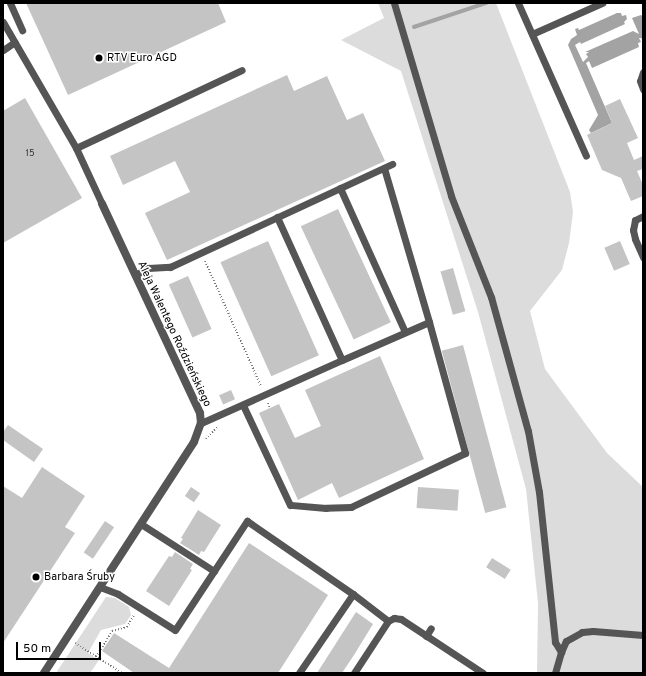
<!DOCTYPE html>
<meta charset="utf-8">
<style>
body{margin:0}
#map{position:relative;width:646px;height:676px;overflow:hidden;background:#fff;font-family:Overpass,sans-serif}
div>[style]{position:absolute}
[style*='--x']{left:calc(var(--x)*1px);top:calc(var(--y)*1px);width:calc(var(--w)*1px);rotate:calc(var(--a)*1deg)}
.green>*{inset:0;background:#dcdcdc}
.water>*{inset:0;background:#a3a3a3}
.stream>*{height:3.5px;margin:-1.75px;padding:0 1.75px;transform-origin:1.75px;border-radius:1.75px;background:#a3a3a3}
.building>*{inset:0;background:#c4c4c4;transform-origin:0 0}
.path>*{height:2px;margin-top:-1px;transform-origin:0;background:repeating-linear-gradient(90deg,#777 0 1px,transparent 0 3px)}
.service>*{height:7px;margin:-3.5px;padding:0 3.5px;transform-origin:3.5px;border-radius:3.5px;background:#555}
.minor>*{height:8px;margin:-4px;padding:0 4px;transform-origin:4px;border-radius:4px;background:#555}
.dots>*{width:11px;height:11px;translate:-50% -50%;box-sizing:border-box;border:2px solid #fff;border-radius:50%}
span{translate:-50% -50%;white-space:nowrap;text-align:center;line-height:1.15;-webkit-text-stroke:3px #fff;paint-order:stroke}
.number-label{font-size:9px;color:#313131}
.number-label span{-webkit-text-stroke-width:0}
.poi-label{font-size:11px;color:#000}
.left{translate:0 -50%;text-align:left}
.street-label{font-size:11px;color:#000}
.frame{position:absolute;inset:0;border:4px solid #000;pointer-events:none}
.scale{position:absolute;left:16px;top:642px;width:85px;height:18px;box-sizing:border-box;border:2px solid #000;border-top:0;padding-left:5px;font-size:12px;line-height:14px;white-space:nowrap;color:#000;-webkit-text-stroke:3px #fff;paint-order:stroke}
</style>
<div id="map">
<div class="green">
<i style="clip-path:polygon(378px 3px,496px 3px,570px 192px,573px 212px,569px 243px,562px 270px,530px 311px,545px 369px,607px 453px,643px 487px,643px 673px,537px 673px,538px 603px,526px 489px,478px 312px,401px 71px,341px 40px,384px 18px)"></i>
<i style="clip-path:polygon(106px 597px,115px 598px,129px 607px,131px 615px,125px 624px,101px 630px,88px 653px,99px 660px,90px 673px,56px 673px)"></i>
</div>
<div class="water">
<i style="clip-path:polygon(617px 13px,621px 13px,622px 16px,626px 15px,627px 19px,624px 22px,625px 24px,581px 44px,580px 42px,575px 45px,583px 62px,588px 57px,586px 54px,589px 52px,585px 52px,633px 31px,639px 34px,632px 18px,641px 15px,643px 16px,643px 40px,641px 38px,639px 38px,641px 42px,638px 43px,639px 47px,592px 68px,589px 61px,586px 63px,612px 123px,591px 133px,589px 130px,598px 115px,568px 45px,571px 39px,577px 35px,575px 29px,578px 28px,579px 30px)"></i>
</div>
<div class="stream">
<i style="--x:414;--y:27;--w:76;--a:-18.4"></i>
</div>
<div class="building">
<i style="clip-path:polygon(26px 3px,218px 3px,226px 22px,68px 95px)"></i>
<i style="clip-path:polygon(287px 75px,294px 91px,327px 76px,347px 120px,363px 113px,385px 161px,167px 260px,145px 213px,190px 192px,175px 161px,123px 185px,110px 156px)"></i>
<i style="clip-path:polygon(25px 98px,82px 198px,3px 243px,3px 111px)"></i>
<i style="clip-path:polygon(620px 99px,638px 138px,627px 143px,634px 160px,643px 156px,643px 169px,637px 171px,643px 185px,643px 196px,631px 201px,621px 178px,602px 170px,587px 135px,612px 123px,605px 106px)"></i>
<i style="left:338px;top:209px;width:125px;height:41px;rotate:65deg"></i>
<i style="left:268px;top:241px;width:125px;height:52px;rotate:66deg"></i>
<i style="left:620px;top:241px;width:25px;height:17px;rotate:67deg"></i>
<i style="left:453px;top:268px;width:45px;height:13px;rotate:74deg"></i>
<i style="left:188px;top:276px;width:58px;height:21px;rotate:66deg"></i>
<i style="left:463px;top:345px;width:168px;height:22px;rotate:75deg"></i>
<i style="clip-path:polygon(380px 356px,424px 459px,339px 498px,332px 483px,298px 500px,259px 413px,279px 404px,295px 438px,321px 426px,305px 390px)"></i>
<i style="left:231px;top:390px;width:10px;height:13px;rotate:66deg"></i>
<i style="clip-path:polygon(8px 425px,43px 449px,34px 462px,3px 440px,3px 432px)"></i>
<i style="clip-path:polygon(42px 467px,85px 496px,65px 527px,75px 533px,3px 643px,3px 486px,22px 498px)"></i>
<i style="left:191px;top:487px;width:11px;height:11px;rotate:34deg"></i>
<i style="left:418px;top:487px;width:41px;height:21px;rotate:4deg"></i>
<i style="clip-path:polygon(198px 510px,221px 525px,204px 552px,201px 551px,199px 555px,180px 543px,183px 539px,181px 538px)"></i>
<i style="left:105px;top:521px;width:11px;height:38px;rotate:34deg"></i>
<i style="clip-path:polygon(249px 543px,328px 595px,278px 673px,134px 673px,102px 651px,114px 633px,169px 668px)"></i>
<i style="clip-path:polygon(175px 552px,193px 564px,190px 569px,192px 570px,169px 606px,146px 591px,169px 556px,172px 557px)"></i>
<i style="left:492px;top:558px;width:22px;height:11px;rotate:32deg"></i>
<i style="clip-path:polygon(356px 612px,373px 624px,354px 655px,342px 673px,317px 673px)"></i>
</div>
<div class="path">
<i style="--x:205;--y:261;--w:137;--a:65.9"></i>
<i style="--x:268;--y:403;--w:5;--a:68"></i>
<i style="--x:206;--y:439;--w:18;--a:-47"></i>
<i style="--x:75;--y:643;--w:56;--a:32.6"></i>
<i style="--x:96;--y:657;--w:31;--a:-58"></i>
<i style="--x:112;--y:631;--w:16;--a:-15"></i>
<i style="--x:127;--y:627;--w:14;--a:-60"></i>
<i style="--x:130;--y:673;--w:2;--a:-63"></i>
</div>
<div class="service">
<i style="--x:10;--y:3;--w:30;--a:66"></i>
<i style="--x:394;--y:3;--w:201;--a:73.5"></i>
<i style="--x:451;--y:196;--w:109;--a:68.4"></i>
<i style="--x:491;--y:297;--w:139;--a:74.6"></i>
<i style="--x:528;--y:431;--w:62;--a:79.8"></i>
<i style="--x:539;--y:492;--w:151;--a:83.9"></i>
<i style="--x:555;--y:642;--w:12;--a:59"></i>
<i style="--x:561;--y:652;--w:12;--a:-66"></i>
<i style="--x:566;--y:641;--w:18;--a:-29"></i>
<i style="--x:582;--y:632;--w:11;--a:-5"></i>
<i style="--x:593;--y:631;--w:50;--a:4.6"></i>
<i style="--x:518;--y:3;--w:167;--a:66"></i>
<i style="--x:3;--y:22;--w:146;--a:59.9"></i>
<i style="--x:76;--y:148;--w:62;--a:65.1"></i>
<i style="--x:532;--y:34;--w:77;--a:-23.9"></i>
<i style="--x:3;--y:50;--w:14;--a:-34"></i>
<i style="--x:643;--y:72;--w:9;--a:108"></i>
<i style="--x:640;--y:81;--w:9;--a:69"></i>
<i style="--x:76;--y:148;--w:183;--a:-25.2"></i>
<i style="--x:384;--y:168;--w:160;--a:73.7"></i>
<i style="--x:340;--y:188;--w:158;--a:65.7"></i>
<i style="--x:643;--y:216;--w:9;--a:153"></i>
<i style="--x:635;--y:220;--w:10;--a:101"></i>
<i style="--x:633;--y:230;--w:9;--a:77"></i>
<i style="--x:635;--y:239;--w:20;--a:66"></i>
<i style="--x:277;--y:217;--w:157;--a:65.6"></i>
<i style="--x:135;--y:275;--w:15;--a:-28"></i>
<i style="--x:148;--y:268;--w:22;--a:-3"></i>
<i style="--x:170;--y:267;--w:245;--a:-24.9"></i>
<i style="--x:201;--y:423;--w:154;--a:-24.1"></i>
<i style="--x:342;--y:360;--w:95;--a:-23.6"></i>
<i style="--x:429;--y:322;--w:136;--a:74.6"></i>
<i style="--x:465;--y:453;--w:126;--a:154.7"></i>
<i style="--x:351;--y:507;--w:25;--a:178"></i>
<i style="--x:326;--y:508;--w:36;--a:-175"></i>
<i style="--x:290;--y:505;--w:110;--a:-115.2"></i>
<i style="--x:141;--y:524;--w:87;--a:32.8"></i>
<i style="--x:100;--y:587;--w:19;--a:21"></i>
<i style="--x:118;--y:594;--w:67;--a:32.3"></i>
<i style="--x:175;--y:630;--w:131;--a:-56.6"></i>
<i style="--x:247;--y:521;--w:129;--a:34.6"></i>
<i style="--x:353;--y:594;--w:96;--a:124.4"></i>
<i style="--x:353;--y:594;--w:44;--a:37.6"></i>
<i style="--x:426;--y:636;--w:9;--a:-58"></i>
<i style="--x:354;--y:673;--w:62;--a:-56.8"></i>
<i style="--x:388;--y:621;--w:7;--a:-27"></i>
<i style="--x:394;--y:618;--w:7;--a:8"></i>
<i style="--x:401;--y:619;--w:98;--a:33.4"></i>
<i style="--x:555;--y:673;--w:22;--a:-74"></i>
</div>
<div class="minor">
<i style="--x:44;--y:673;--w:275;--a:-57"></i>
<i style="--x:194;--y:442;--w:20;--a:-70"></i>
<i style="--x:201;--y:423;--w:10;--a:-96"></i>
<i style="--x:200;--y:413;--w:231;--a:-115.1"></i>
</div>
<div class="dots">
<i style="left:99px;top:58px;background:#000"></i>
<i style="left:36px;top:577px;background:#000"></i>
</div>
<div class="number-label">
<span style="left:30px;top:154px">15</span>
</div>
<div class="poi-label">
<span class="left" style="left:107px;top:58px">RTV Euro AGD</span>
<span class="left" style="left:44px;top:577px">Barbara Śruby</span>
</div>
<div class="street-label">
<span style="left:174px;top:334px;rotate:65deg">Aleja Walentego Roździeńskiego</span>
</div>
<div class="frame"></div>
<div class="scale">50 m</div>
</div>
